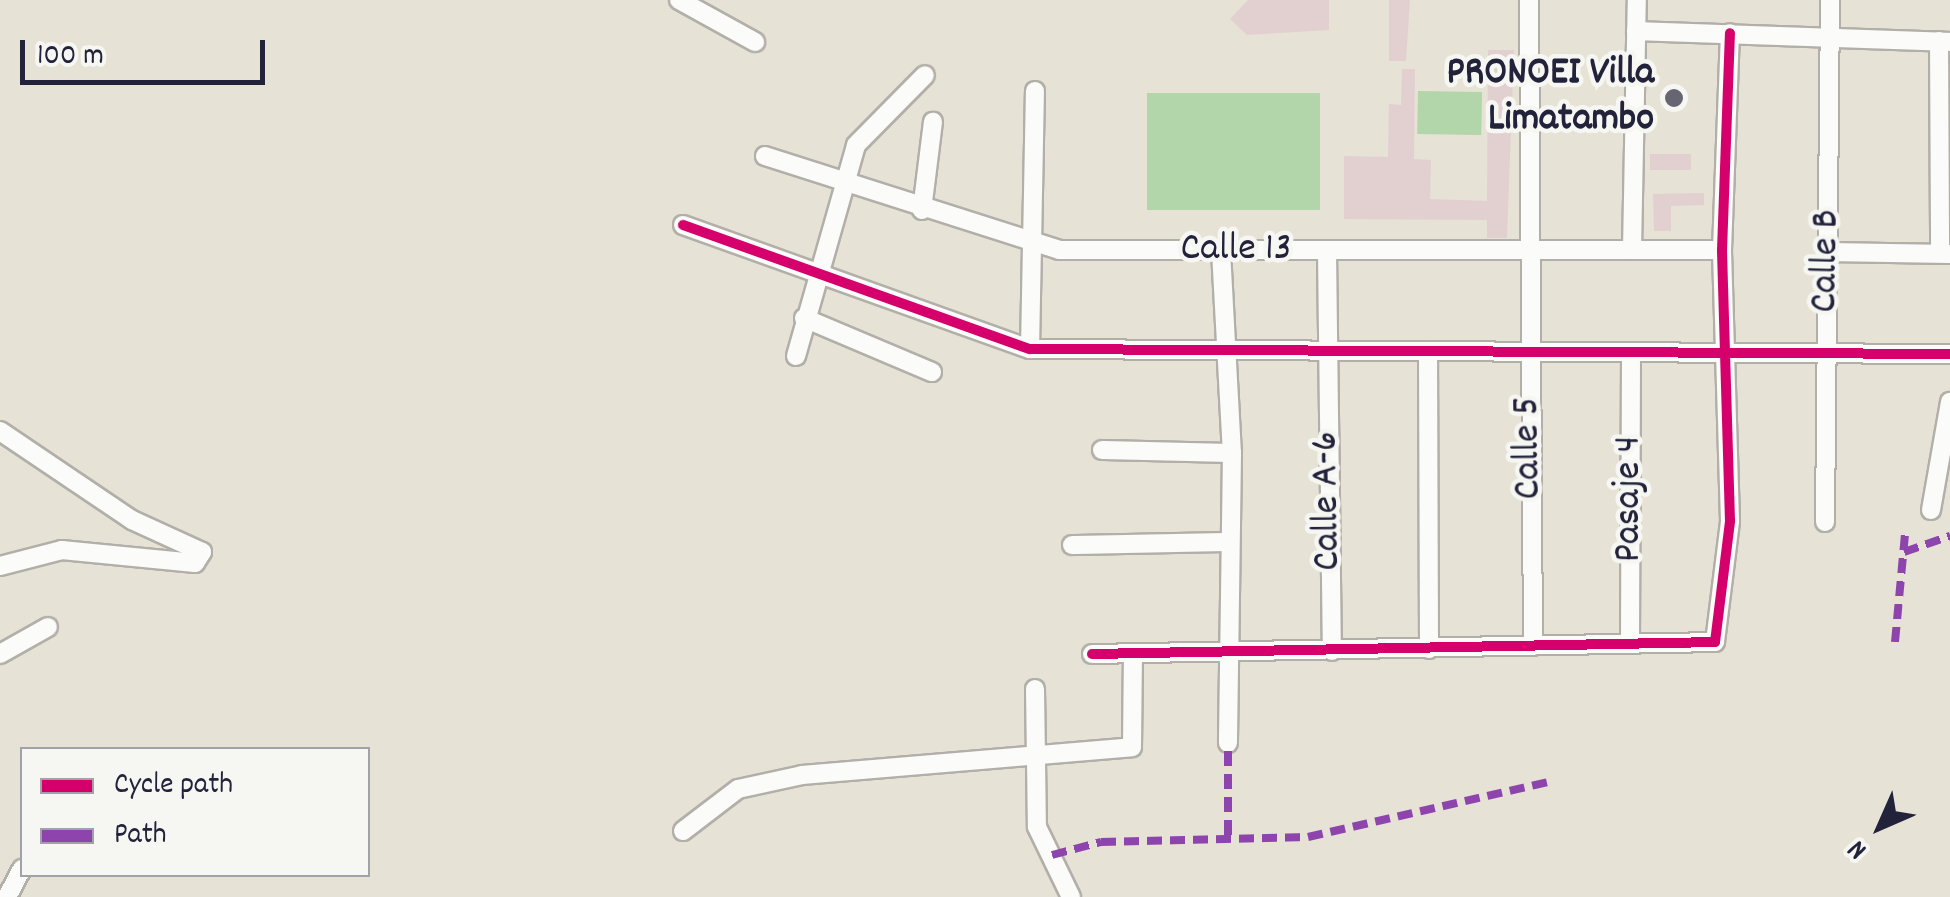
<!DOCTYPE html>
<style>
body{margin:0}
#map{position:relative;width:1950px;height:897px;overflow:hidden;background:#e6e2d5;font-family:Dekko,sans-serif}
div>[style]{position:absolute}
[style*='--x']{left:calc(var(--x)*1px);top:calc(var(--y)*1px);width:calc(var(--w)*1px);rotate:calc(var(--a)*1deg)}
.green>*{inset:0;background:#b2d5a9;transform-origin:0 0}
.building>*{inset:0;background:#e2d0d0;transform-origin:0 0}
.roads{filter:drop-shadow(2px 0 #b2afa9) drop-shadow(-2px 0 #b2afa9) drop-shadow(0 2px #b2afa9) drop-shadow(0 -2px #b2afa9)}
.street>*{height:18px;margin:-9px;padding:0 9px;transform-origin:9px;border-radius:9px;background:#fbfbf9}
.quiet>*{height:8px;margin-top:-4px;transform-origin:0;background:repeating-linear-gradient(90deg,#8e44ad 0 15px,transparent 0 23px)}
.cycleway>*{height:10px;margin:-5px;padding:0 5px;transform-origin:5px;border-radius:5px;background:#d6006c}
.dots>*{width:28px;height:28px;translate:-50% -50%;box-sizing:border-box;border:5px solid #f6f6f2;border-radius:50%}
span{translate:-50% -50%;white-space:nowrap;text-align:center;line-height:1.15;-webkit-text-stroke:9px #f6f6f2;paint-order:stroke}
.poi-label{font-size:40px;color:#22223b;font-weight:700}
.right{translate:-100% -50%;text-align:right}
.street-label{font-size:40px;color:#22223b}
.legend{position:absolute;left:20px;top:747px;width:350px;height:130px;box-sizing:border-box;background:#f6f6f2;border:2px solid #a1a1a9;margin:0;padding:12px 18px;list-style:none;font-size:30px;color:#22223b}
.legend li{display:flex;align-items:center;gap:20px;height:50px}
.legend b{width:50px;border:2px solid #a1a1a9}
.north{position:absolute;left:1830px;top:777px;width:100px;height:100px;-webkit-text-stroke:8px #f6f6f2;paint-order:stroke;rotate:225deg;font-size:28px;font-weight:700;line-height:40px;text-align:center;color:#22223b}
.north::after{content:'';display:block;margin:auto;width:35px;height:45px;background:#22223b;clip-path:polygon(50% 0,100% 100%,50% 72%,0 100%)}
.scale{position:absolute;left:20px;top:40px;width:245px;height:45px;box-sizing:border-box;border:5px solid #22223b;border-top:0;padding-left:12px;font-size:30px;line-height:35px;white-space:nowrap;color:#22223b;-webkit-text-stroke:8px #f6f6f2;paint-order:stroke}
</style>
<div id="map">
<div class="green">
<i style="left:1418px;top:91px;width:64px;height:43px;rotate:1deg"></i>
<i style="left:1147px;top:93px;width:173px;height:117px"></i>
</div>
<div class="building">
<i style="clip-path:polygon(1248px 0,1329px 0,1329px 30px,1247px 35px,1230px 19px)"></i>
<i style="clip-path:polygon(1389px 0,1410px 0,1406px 61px,1389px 61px)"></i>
<i style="clip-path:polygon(1488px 50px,1514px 50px,1507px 238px,1487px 238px,1487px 220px,1344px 219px,1344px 156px,1388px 157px,1389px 104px,1401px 105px,1402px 69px,1415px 69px,1414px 159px,1431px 160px,1430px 199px,1487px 201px)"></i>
<i style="left:1650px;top:154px;width:41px;height:16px"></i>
<i style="clip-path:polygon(1704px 193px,1704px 205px,1671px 206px,1671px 231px,1654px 231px,1653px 194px)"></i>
</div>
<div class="roads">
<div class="street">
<i style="--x:679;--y:0;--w:87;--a:28.9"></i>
<i style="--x:1529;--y:0;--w:646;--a:89.65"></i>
<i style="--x:1636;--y:31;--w:314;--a:2"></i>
<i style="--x:1939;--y:41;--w:212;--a:89.7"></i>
<i style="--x:765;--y:156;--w:309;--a:17.7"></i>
<i style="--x:1059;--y:250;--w:663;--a:0"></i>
<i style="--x:922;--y:210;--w:89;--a:-82.9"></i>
<i style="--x:683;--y:225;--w:368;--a:19.7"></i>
<i style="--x:1030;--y:349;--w:920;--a:0.31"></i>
<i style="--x:1632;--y:250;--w:250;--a:-88.9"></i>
<i style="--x:1221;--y:251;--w:202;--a:86.9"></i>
<i style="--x:1232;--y:453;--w:290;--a:90.8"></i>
<i style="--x:1327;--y:251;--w:400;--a:89.3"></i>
<i style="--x:1828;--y:252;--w:122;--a:0.9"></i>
<i style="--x:804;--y:318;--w:139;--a:22.9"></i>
<i style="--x:1030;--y:349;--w:258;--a:-88.9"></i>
<i style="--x:1428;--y:351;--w:298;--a:89.8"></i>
<i style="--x:796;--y:356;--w:219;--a:-74.1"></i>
<i style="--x:856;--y:145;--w:98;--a:-45.4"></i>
<i style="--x:0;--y:431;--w:159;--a:34"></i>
<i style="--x:132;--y:520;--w:77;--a:24.6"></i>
<i style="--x:202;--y:552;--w:13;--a:122"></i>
<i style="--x:195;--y:563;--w:134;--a:-174.4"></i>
<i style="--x:62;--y:550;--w:64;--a:165.5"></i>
<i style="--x:1102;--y:450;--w:130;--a:1.3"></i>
<i style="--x:1931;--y:510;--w:110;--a:-80"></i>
<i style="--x:1825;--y:522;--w:522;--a:-89.45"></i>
<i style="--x:1072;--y:545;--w:157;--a:-1.1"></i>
<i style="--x:1630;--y:644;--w:290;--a:-89.8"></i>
<i style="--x:0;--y:654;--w:55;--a:-29.4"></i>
<i style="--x:1092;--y:654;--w:623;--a:-1.1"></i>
<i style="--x:1715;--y:642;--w:122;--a:-82.9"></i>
<i style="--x:1730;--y:521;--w:271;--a:-91.7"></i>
<i style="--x:1722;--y:250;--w:217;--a:-87.9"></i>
<i style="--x:1035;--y:689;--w:138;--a:89.2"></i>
<i style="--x:1037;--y:827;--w:78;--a:64.1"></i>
<i style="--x:683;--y:831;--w:69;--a:-37.4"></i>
<i style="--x:738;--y:789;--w:66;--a:-12.3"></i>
<i style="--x:802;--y:775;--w:331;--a:-4.8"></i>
<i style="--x:1132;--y:747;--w:93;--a:-89.4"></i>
<i style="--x:7;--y:897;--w:32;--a:-62"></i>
</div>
</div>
<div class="quiet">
<i style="--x:1904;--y:552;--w:49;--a:-19.2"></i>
<i style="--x:1895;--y:642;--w:108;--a:-84.7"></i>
<i style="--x:1228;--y:835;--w:92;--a:-90"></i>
<i style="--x:1052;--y:855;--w:51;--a:-14.9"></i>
<i style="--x:1101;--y:842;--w:207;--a:-1.4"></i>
<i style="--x:1308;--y:837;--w:247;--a:-12.9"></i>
</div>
<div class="cycleway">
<i style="--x:683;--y:225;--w:368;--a:19.7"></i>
<i style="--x:1030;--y:349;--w:920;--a:0.31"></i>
<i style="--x:1092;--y:654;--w:623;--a:-1.1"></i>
<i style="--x:1715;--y:642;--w:122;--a:-82.9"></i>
<i style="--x:1730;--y:521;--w:271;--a:-91.7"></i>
<i style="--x:1722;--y:250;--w:217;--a:-87.9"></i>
</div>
<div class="dots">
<i style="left:1674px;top:98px;background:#676571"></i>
</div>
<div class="poi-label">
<span class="right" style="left:1654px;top:98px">PRONOEI Villa<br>Limatambo</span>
</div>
<div class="street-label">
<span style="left:1236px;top:251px">Calle 13</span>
<span style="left:1828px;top:261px;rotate:-89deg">Calle B</span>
<span style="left:1530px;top:448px;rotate:-91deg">Calle 5</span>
<span style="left:1631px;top:499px;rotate:-90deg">Pasaje 4</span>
<span style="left:1329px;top:501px;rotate:-91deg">Calle A-6</span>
</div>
<ul class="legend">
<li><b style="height:12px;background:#d6006c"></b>Cycle path</li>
<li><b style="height:12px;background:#8e44ad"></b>Path</li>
</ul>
<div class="north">N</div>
<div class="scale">100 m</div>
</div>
